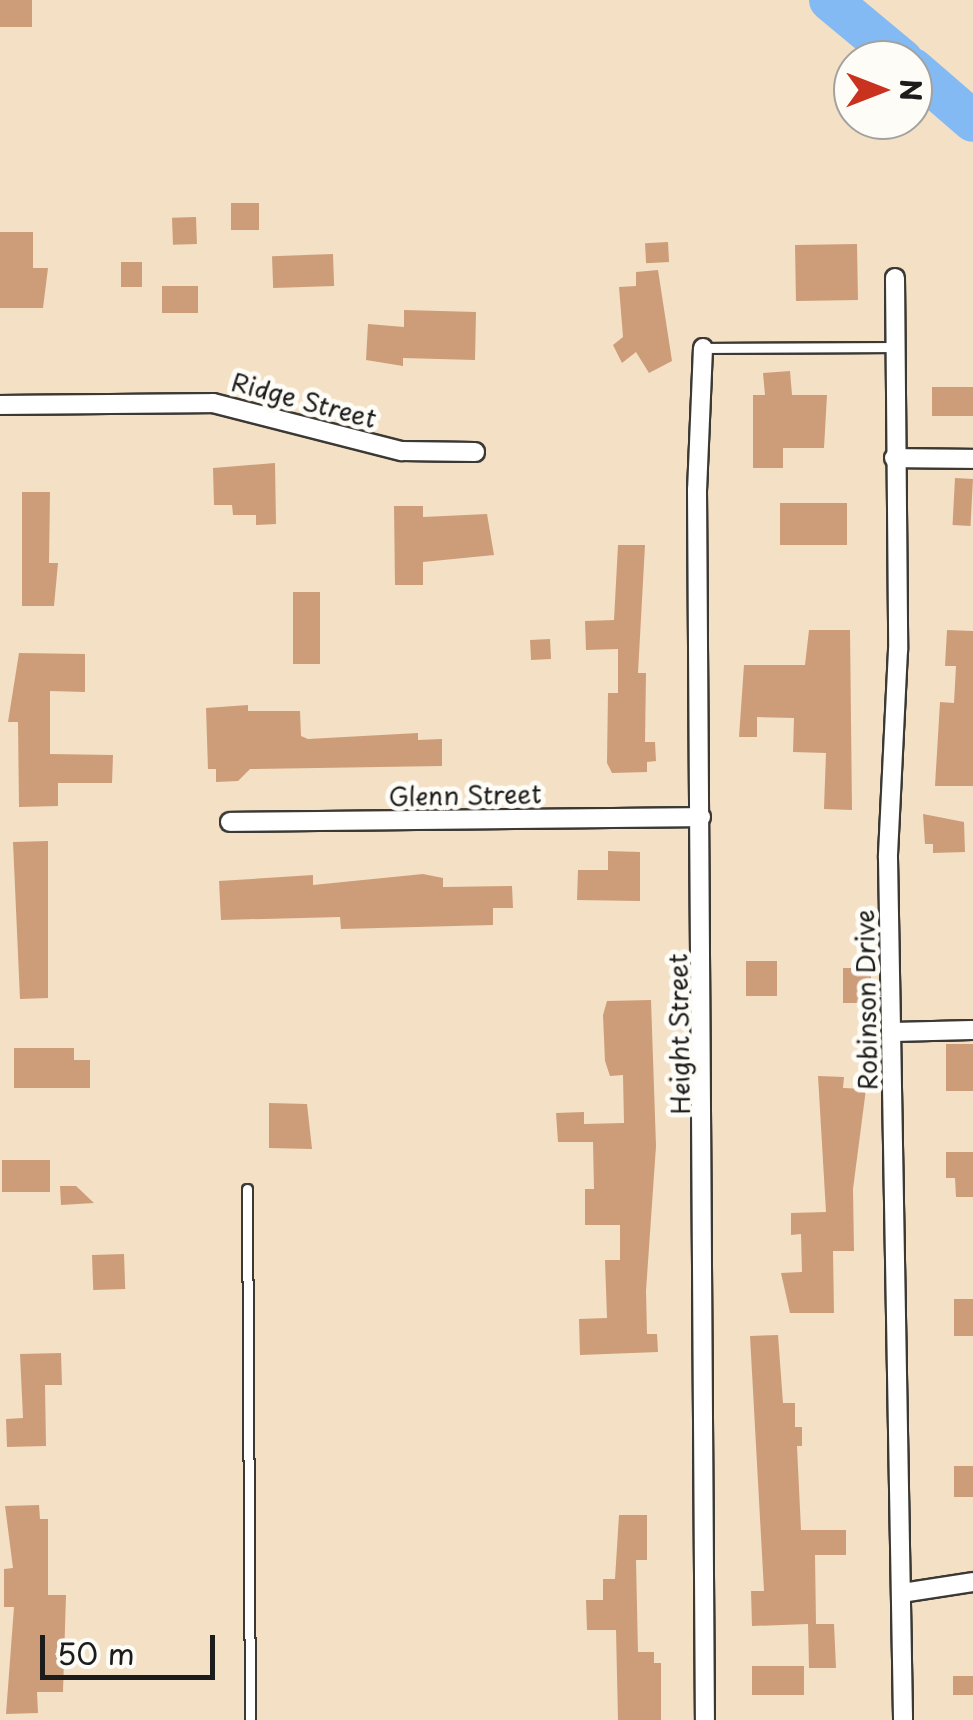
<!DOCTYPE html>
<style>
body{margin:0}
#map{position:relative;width:973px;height:1720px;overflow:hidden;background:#f3e0c5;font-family:"Playpen Sans",sans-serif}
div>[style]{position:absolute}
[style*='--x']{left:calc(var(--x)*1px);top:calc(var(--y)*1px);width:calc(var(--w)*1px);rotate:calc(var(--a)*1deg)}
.river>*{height:42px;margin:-21px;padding:0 21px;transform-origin:21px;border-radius:21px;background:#84baf3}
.building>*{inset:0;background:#cd9d79;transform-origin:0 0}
.roads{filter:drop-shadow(2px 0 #3c3935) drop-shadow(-2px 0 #3c3935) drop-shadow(0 2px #3c3935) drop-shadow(0 -2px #3c3935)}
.service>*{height:9px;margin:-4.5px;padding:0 4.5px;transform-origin:4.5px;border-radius:4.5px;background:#fff}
.minor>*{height:18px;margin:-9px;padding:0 9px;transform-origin:9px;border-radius:9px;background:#fff}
span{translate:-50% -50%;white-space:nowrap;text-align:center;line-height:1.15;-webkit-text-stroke:10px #fdfcf7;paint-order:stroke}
.street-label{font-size:25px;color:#1c1c1c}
.north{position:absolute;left:833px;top:40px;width:100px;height:100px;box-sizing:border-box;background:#fdfcf7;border:2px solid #a3a29f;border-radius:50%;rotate:90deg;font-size:28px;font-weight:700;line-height:40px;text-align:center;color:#1c1c1c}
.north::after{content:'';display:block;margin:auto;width:35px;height:45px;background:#c8321e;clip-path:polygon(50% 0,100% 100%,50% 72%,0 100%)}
.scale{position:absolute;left:40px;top:1635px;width:175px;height:45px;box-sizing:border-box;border:5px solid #1c1c1c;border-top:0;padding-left:12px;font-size:30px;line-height:35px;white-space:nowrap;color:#1c1c1c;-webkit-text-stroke:8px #fdfcf7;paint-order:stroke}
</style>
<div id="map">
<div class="river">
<i style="--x:830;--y:0;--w:94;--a:39.8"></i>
<i style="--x:913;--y:69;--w:79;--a:40.9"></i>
</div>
<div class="building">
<i style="left:0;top:0;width:32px;height:27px"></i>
<i style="left:259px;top:203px;width:27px;height:28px;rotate:90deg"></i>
<i style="left:196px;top:217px;width:27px;height:24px;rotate:88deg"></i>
<i style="clip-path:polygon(0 232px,33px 232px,33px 268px,48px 268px,43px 308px,0 308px)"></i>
<i style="left:668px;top:242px;width:20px;height:23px;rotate:87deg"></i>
<i style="left:857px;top:244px;width:56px;height:62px;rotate:89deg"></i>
<i style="left:333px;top:254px;width:32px;height:61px;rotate:88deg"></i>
<i style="left:121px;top:262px;width:21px;height:25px"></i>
<i style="clip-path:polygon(658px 270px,672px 361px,649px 373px,636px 352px,622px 363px,613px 345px,623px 337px,619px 287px,636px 286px,636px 272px)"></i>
<i style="left:162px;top:286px;width:36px;height:27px"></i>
<i style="clip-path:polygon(404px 310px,476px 312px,475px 360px,403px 358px,403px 366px,366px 360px,368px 324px,404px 327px)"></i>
<i style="clip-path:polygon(790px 371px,792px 395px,827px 395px,824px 448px,783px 448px,783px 468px,753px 468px,753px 395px,765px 395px,763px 373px)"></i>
<i style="left:932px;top:387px;width:41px;height:29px"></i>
<i style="clip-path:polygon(275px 463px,276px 524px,256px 525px,256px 515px,233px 515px,232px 505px,214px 505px,213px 468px)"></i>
<i style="left:955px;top:478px;width:18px;height:47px;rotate:3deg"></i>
<i style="clip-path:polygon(22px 492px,50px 492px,49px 563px,58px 563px,54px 606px,22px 606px)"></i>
<i style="left:780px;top:503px;width:67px;height:42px"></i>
<i style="clip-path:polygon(394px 506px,423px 506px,423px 517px,487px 514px,494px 555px,423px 562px,423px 585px,395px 585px)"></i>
<i style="clip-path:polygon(618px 545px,645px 545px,638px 673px,646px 673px,645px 742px,655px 742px,656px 761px,647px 762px,647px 772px,612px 773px,607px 763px,608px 693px,618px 693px,618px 649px,586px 650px,585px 621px,614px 620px)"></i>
<i style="left:293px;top:592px;width:27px;height:72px"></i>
<i style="clip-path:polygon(809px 630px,850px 630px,852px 810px,824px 809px,826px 753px,793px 752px,794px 718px,757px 717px,757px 737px,739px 737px,744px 665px,805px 665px)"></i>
<i style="clip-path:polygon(947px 630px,973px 631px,973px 786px,935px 786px,940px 702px,954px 703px,956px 666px,945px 666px)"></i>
<i style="left:550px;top:639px;width:20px;height:20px;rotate:87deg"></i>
<i style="clip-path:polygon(19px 653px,85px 654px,85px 692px,50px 691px,50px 754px,113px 755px,112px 783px,58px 783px,58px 806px,19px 807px,18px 722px,8px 722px)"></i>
<i style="clip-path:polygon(248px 705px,248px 711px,300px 711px,301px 736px,308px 739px,418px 733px,418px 740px,442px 739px,442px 766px,250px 769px,238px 781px,216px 782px,216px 769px,208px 769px,206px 708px)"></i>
<i style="clip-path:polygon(923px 814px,964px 822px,965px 852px,933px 853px,933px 844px,925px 844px)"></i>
<i style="clip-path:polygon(48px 841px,48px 998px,20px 999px,13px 842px)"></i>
<i style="clip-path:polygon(608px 851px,640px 852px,640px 901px,577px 900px,578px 870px,608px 870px)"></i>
<i style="clip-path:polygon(423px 874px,443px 878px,443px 887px,512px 886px,513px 908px,493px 908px,493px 925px,341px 929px,340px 917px,221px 920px,219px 881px,313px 875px,313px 885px)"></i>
<i style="left:746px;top:961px;width:31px;height:35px"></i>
<i style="left:843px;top:968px;width:28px;height:35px"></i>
<i style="clip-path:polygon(651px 1000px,656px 1146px,646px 1291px,647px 1334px,657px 1334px,658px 1352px,580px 1355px,579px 1319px,607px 1318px,605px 1260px,620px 1260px,620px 1225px,585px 1225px,585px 1189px,594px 1189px,593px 1142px,558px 1142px,556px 1113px,584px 1112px,584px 1124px,624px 1123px,623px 1075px,610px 1076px,605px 1061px,603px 1015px,607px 1001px)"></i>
<i style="left:973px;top:1044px;width:47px;height:27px;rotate:90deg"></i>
<i style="clip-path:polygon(14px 1048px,74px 1048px,74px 1060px,90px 1060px,90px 1088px,14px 1088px)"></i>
<i style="clip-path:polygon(818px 1076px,844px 1077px,843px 1088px,866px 1089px,853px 1189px,854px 1251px,833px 1251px,834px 1313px,790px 1313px,781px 1273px,802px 1272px,801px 1234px,791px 1235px,791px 1213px,826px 1212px)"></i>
<i style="clip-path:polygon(269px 1103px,307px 1104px,312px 1149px,269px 1148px)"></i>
<i style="clip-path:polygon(946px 1152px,973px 1152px,973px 1197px,956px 1197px,955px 1178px,946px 1178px)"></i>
<i style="left:2px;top:1160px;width:48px;height:32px"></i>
<i style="clip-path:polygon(60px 1186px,76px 1186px,94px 1203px,61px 1205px)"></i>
<i style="left:124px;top:1254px;width:35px;height:32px;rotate:88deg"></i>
<i style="left:954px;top:1299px;width:19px;height:37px"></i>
<i style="clip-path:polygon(778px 1335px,783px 1403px,795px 1403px,795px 1427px,802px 1427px,802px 1446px,797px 1446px,801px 1530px,846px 1530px,846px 1555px,815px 1555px,816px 1624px,810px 1624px,834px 1624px,836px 1668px,809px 1668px,808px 1624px,752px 1626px,751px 1591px,764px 1591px,750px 1336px)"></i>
<i style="clip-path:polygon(61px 1353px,62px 1385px,45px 1385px,46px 1446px,7px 1447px,6px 1419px,23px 1418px,20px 1354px)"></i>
<i style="left:954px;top:1466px;width:19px;height:31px"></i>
<i style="clip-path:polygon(39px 1505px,40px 1519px,48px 1519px,48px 1595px,66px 1595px,63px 1692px,37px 1692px,38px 1713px,6px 1714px,14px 1607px,4px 1607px,4px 1569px,13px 1568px,5px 1506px)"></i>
<i style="clip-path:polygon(619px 1515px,647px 1515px,647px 1560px,636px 1560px,638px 1652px,654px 1652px,654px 1663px,661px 1663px,661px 1720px,618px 1720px,616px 1630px,587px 1630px,586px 1600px,603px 1600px,603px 1579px,615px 1579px)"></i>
<i style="left:752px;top:1666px;width:52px;height:29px"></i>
<i style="left:953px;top:1676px;width:20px;height:19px"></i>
</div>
<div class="roads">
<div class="service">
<i style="--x:703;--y:348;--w:192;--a:-0.3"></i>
<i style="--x:247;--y:1189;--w:531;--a:89.68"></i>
</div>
<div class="minor">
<i style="--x:895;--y:278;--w:372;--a:89.5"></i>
<i style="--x:898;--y:650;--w:208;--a:92.8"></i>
<i style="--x:888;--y:858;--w:862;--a:89"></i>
<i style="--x:703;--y:348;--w:142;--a:92.4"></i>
<i style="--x:697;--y:490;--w:1230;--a:89.63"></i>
<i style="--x:0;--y:405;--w:213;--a:-0.5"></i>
<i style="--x:213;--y:403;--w:195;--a:14.3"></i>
<i style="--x:402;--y:451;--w:73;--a:0.8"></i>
<i style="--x:894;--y:458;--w:79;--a:0.7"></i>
<i style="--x:230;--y:822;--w:471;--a:-0.6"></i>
<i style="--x:892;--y:1032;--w:81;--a:-1.4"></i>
<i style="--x:902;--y:1593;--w:72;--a:-8.8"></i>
</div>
</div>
<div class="street-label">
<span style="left:304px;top:400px;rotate:15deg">Ridge Street</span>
<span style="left:465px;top:795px;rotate:-1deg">Glenn Street</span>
<span style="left:866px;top:1000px;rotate:-91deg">Robinson Drive</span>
<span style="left:679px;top:1034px;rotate:-91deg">Height Street</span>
</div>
<div class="north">N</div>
<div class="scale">50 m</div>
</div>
